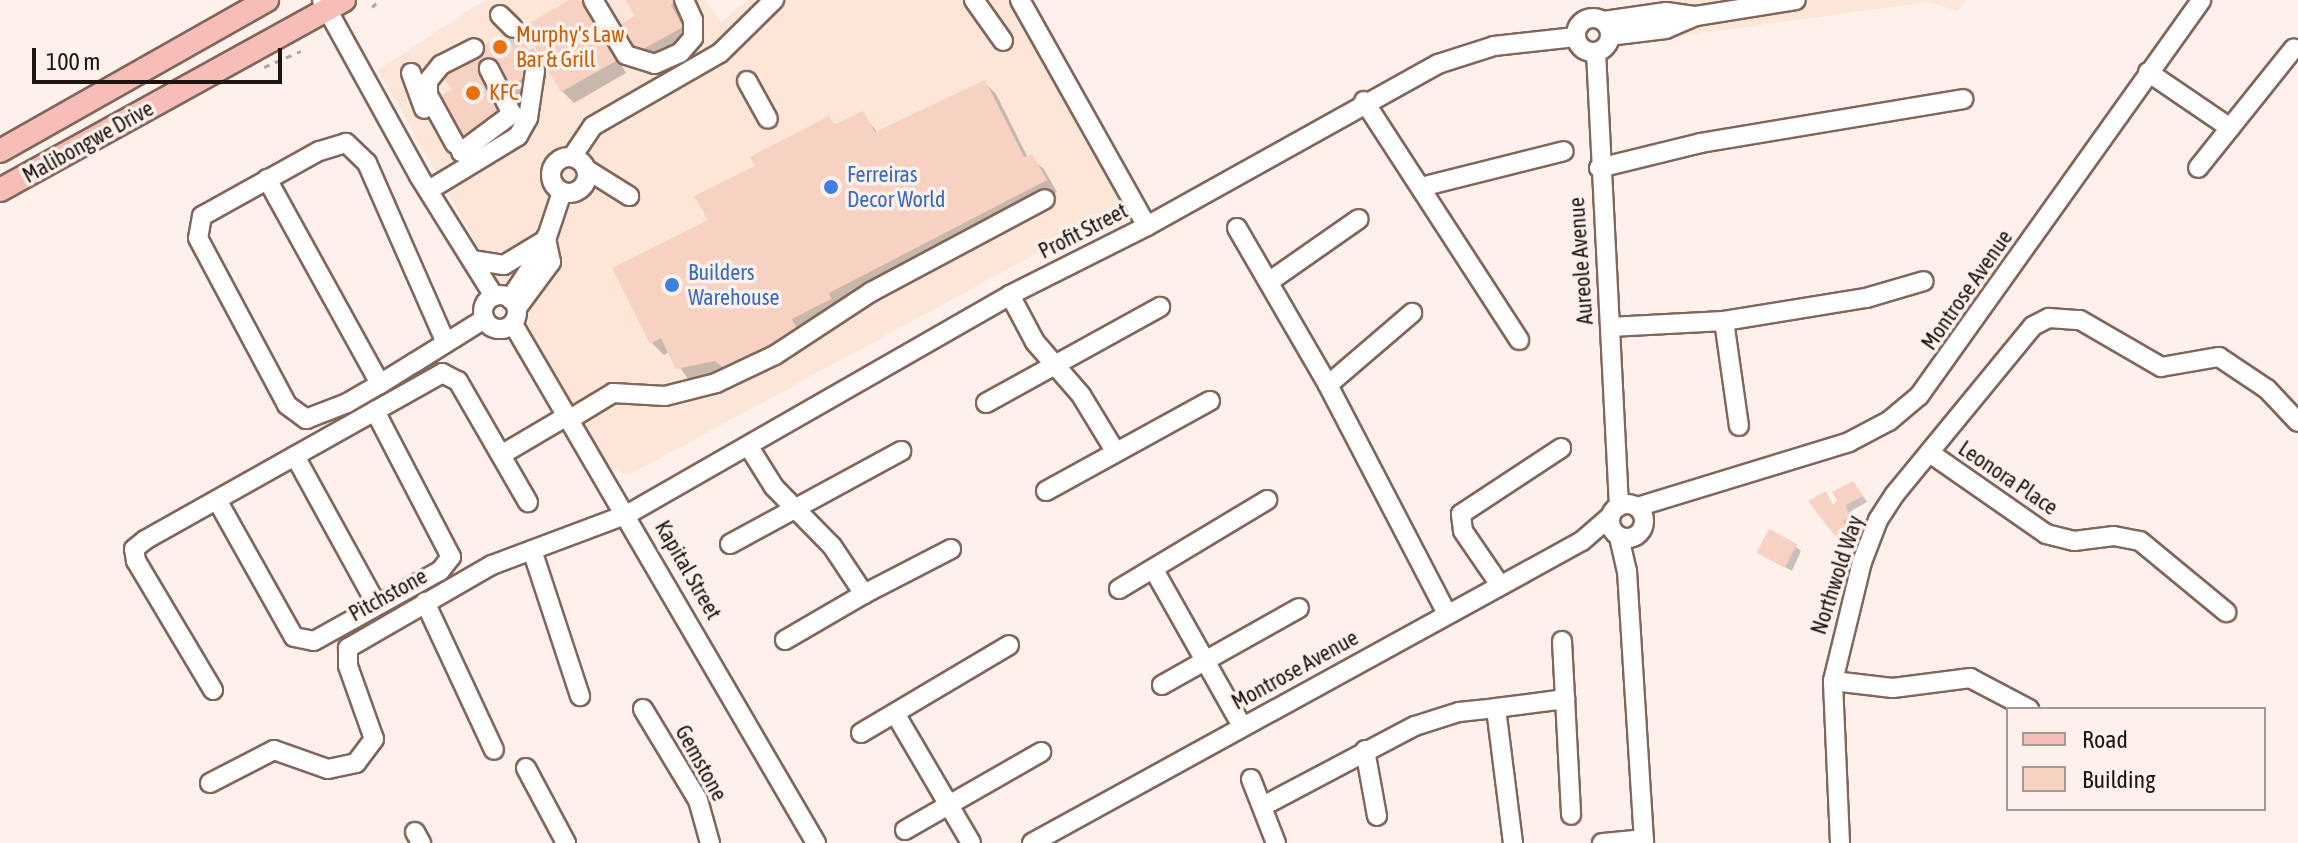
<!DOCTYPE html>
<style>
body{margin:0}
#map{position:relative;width:2298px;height:843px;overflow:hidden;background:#fef1ec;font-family:"Asap Condensed",sans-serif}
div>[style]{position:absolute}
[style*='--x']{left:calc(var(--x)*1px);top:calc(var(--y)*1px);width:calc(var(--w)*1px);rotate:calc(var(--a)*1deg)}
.commercial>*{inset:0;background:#fbe6d8}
.shadow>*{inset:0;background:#0003}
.building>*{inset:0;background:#f7d2c3;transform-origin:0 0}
.minor-tunnel>*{height:18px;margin-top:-9px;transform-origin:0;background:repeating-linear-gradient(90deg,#ddd0cb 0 18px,transparent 0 27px)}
.path>*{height:3px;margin-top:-1.5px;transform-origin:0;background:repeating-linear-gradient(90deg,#b3a7a2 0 6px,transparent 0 12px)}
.roads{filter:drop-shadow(2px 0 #81665b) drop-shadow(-2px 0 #81665b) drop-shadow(0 2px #81665b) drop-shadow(0 -2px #81665b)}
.minor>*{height:18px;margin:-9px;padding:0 9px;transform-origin:9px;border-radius:9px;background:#fff}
.minor>.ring{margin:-9px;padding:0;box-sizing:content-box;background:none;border:18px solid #fff;border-radius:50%}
.major>*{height:22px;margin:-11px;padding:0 11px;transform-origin:11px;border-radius:11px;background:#f7beb7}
.dots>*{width:22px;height:22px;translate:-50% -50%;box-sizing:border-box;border:4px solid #fef1ec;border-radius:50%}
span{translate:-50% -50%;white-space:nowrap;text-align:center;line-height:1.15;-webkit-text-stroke:7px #fef1ec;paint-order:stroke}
.food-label{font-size:22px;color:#c56008}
.left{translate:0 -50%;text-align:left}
.street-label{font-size:22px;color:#1f1410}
.shop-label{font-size:22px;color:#366cbe}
.legend{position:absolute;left:2006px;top:707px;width:260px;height:104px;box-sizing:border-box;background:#fef1ec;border:2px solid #a59994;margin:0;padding:10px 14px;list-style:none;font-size:24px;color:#1f1410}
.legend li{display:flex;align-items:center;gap:16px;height:40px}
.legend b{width:40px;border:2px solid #a59994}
.scale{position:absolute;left:32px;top:48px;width:250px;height:36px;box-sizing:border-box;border:4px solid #1f1410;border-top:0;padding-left:10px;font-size:24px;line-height:28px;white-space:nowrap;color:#1f1410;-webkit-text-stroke:6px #fef1ec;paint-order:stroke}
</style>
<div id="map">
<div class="commercial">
<i style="clip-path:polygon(485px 0,705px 0,721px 23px,747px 0,1033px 0,1141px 197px,629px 475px,602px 466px,378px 70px)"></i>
<i style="clip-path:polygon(1658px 0,1965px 0,1958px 11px,1927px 2px,1660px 39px)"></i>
</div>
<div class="shadow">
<i style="clip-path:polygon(573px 0,589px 9px,626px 73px,574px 103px,562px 91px)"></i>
<i style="clip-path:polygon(628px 0,675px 0,684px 11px,678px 15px,690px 36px,644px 61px,618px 35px,639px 17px)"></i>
<i style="clip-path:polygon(515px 30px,547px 78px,517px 96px,508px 87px,522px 127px,476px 152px,455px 90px,482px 49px)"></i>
<i style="clip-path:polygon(984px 82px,996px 94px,1028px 158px,1043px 168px,1057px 192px,840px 305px,842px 311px,729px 372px,689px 380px,669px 352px,664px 355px,652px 343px,615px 269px,711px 221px,758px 167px,829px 119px,836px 126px,862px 114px,878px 133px)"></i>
<i style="clip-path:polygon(1858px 489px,1867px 502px,1851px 511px,1853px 523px,1847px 527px,1851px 534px,1842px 540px,1825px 494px,1834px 506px)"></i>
<i style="clip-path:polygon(1795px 546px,1801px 551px,1792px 571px,1761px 554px)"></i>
</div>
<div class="building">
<i style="clip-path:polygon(569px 0,581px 0,616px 61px,561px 92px,523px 27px)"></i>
<i style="clip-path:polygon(626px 0,676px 0,671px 5px,683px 27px,634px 54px,612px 29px,635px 16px)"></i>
<i style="clip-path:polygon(515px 27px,540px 68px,507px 88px,511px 115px,463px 141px,441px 96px,452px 89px,438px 72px)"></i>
<i style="clip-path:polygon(985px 80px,1024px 157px,1032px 154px,1047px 180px,829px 293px,831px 299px,792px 319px,798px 331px,724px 368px,715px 361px,676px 369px,661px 338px,650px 344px,612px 268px,708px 220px,694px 196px,755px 166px,750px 157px,829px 116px,834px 125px,863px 111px,875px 132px)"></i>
<i style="clip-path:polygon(1853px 481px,1863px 496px,1846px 505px,1849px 517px,1843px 521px,1847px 528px,1835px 536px,1808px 501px,1826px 491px,1833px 505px,1837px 500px,1832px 492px)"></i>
<i style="left:1769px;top:529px;width:32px;height:27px;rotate:28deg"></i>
</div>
<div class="minor-tunnel">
<i style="--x:513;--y:28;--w:48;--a:62.9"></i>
</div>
<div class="path">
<i style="--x:372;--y:7;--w:11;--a:-41"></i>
<i style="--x:264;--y:67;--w:40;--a:-23.4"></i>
</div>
<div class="roads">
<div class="minor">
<i style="--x:322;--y:0;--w:201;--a:61.1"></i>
<i style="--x:419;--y:176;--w:142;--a:58"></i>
<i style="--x:593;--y:0;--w:64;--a:59"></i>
<i style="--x:626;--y:55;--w:30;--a:17"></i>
<i style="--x:655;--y:64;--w:27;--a:-24"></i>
<i style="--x:680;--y:53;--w:20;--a:-49"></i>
<i style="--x:693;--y:38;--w:18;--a:-90"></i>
<i style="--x:693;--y:20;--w:22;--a:-114"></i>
<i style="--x:974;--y:0;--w:50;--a:54.7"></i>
<i style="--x:1020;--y:0;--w:259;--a:60.7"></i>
<i style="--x:500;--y:15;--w:18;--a:45"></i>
<i style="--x:1696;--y:16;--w:101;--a:-9.1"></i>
<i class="ring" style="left:1576px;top:18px;width:16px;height:16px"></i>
<i style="--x:1604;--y:21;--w:63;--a:-8.3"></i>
<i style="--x:1666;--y:12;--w:30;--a:8"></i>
<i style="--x:1696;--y:16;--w:33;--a:157"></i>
<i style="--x:1666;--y:29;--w:56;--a:172.9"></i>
<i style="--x:1596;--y:52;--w:455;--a:87.1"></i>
<i style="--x:2148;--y:72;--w:99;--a:34.3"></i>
<i style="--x:2230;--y:128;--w:51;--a:128.7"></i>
<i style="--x:411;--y:73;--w:38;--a:70"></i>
<i style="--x:747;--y:81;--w:43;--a:61.1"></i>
<i style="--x:1364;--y:101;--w:285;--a:57"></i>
<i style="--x:2230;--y:128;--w:102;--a:-51.3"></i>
<i style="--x:455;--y:144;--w:56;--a:-118.9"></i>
<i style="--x:428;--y:95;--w:14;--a:-90"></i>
<i style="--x:428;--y:81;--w:21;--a:-51"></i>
<i style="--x:441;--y:65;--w:37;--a:-27"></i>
<i style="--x:461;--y:152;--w:64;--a:-36.7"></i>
<i style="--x:512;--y:114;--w:51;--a:-117.1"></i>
<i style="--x:572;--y:157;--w:37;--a:-56"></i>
<i style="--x:593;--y:126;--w:146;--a:-29.9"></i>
<i style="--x:720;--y:53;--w:76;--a:-44.5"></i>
<i class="ring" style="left:551px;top:157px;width:18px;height:18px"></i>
<i style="--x:1599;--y:168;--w:105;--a:-13.8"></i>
<i style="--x:1701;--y:143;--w:266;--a:-9.5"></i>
<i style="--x:586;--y:169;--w:51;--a:32.1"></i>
<i style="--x:267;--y:179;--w:234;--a:61.1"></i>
<i style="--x:1421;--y:187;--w:147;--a:-14.1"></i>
<i style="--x:429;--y:190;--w:104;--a:-31.2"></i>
<i style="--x:518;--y:136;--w:21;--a:-61"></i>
<i style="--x:528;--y:118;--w:48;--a:-81.5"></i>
<i style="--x:1237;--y:228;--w:181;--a:59.9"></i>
<i style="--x:1328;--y:385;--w:258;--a:62.5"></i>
<i style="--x:472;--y:260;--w:32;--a:9"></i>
<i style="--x:504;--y:265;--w:44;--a:-31.2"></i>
<i style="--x:1270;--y:281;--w:108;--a:-34.9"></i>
<i class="ring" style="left:483px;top:295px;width:16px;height:16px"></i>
<i style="--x:1010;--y:295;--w:53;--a:62"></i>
<i style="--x:1035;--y:342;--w:70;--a:49"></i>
<i style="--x:1081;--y:395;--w:66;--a:58.7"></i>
<i style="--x:510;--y:299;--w:60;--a:-56.6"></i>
<i style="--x:543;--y:249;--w:60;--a:-71.6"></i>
<i style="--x:517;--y:308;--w:57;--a:-53.5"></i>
<i style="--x:551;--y:262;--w:25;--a:-102"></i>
<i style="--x:1724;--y:321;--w:106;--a:81.9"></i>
<i style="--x:513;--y:324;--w:601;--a:59.72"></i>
<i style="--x:1610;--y:327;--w:114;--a:-3"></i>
<i style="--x:1724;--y:321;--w:144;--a:-9.2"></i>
<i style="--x:1866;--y:298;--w:60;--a:-16.3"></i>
<i style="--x:446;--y:343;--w:197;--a:-113.7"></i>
<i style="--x:367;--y:163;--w:29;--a:-136"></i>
<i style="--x:346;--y:143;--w:28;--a:163"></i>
<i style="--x:319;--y:151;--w:134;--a:150.9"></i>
<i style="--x:202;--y:216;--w:22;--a:100"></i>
<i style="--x:198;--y:238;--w:189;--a:61.9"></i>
<i style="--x:287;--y:405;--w:24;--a:36"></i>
<i style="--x:306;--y:419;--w:44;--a:-21.3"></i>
<i style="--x:347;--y:403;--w:38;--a:-30"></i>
<i style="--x:380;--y:384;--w:40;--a:-32"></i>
<i style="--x:414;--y:363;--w:47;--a:-32"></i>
<i style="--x:454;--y:338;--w:36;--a:-32"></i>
<i style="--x:1328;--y:385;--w:111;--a:-40.6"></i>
<i style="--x:986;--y:403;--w:199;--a:-28.9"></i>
<i style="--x:570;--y:419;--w:50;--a:-31.2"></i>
<i style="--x:613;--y:393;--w:52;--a:3.3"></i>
<i style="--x:665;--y:396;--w:53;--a:-14.3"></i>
<i style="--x:716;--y:383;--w:65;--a:-25.4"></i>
<i style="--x:775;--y:355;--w:115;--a:-33.3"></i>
<i style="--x:871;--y:292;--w:197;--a:-28.1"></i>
<i style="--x:749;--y:447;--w:47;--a:58"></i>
<i style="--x:774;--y:487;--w:83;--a:45.5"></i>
<i style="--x:832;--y:546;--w:58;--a:56.3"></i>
<i style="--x:864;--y:594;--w:98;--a:-27.3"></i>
<i style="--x:1930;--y:453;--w:141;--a:34.9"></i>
<i style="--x:2046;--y:534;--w:29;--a:14"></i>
<i style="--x:2074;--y:541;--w:40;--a:-7.1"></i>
<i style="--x:2114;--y:536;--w:26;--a:11"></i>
<i style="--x:2140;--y:541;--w:112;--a:39.5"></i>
<i style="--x:501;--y:455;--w:77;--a:-30.6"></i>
<i style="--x:295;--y:456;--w:170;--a:61.2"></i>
<i style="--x:1046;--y:491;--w:187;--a:-28.8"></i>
<i style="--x:217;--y:500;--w:157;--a:60.7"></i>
<i style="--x:294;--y:637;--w:20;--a:11"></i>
<i style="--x:314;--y:641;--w:144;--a:-29.1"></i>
<i style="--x:440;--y:571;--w:18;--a:-52"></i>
<i style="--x:451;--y:557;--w:165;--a:-117.5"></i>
<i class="ring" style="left:1610px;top:504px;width:16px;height:16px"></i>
<i style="--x:1637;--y:507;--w:222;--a:-17"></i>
<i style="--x:1849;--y:442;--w:45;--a:-27.7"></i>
<i style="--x:1889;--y:421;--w:39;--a:-40"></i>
<i style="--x:1919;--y:396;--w:486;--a:-54.5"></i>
<i style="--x:1619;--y:537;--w:35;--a:77"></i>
<i style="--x:1627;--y:571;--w:273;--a:86.4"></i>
<i style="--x:730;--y:544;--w:195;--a:-28.5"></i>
<i style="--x:532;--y:550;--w:154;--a:71.8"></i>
<i style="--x:1154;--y:570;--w:179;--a:60.6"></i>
<i style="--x:1500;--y:585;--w:65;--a:-124.4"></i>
<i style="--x:1463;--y:531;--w:17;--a:-97"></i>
<i style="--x:1461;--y:514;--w:120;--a:-33.4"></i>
<i style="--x:1119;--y:589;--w:173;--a:-31"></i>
<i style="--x:425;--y:602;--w:163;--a:65"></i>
<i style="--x:785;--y:640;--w:91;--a:-30.2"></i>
<i style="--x:1562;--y:641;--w:174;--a:87"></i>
<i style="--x:1833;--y:681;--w:60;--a:6.7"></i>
<i style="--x:1893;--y:688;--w:78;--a:-7.4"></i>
<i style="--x:1970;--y:678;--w:67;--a:27.7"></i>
<i style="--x:1162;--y:685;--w:157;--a:-29.3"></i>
<i style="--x:213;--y:690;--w:150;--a:-120.8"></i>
<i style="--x:136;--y:561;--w:12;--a:-99"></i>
<i style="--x:134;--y:549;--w:14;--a:-39"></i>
<i style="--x:145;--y:540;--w:341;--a:-29.3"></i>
<i style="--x:442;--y:373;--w:18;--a:27"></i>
<i style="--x:458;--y:381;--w:140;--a:60"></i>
<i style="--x:643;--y:709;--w:106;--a:58.9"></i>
<i style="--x:698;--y:800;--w:45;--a:74.4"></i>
<i style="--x:896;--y:715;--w:148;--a:59.6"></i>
<i style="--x:861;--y:733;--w:172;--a:-30.7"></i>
<i style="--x:1365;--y:750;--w:67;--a:79.7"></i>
<i style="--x:526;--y:768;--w:85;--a:61.9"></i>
<i style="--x:1251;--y:779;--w:69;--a:68.7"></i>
<i style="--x:210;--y:783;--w:72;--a:-27.3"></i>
<i style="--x:274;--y:750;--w:57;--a:19.4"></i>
<i style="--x:328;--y:769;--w:29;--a:-12"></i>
<i style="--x:356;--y:763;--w:30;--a:-53"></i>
<i style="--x:374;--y:739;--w:77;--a:-109.6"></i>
<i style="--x:348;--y:666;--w:18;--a:-90"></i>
<i style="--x:348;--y:648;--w:166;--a:-30"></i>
<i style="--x:492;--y:565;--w:145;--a:-20.6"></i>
<i style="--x:628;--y:514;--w:440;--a:-29.8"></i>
<i style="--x:1010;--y:295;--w:153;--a:-26.7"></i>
<i style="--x:1147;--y:226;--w:333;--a:-29.1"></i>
<i style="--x:1438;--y:64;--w:59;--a:-17.8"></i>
<i style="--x:1494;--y:46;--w:82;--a:-6.3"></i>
<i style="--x:1263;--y:806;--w:172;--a:-27.8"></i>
<i style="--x:1415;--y:726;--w:46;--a:-17.7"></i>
<i style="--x:1459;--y:712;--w:37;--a:-6"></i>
<i style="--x:905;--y:830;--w:157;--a:-29.8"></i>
<i style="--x:415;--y:832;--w:13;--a:61"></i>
<i style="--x:1032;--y:843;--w:627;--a:-28.77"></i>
<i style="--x:1582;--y:541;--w:37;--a:-41"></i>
<i style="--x:1513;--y:843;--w:136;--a:-97.2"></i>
<i style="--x:1496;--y:708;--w:70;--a:-7.4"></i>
<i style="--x:1602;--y:843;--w:42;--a:-5.4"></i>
<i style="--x:1840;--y:843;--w:162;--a:-92.5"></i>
<i style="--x:1833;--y:681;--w:122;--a:-76.3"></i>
<i style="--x:1862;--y:562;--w:45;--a:-69.1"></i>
<i style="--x:1878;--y:520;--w:31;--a:-57"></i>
<i style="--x:1895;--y:494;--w:217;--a:-50.6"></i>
<i style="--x:2033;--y:326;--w:18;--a:-27"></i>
<i style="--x:2049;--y:318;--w:31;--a:4"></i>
<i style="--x:2080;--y:320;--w:94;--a:30.1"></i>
<i style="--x:2161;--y:367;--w:59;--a:-9.8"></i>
<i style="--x:2219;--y:357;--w:58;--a:33.7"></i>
<i style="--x:2267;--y:389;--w:45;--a:46.8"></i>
</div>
<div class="major">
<i style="--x:0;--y:151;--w:307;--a:-29.5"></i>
<i style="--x:0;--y:190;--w:393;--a:-28.9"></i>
</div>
</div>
<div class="dots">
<i style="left:500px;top:47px;background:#e8710a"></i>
<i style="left:473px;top:93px;background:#e8710a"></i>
<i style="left:831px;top:187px;background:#3f7fe0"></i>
<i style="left:672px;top:285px;background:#3f7fe0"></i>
</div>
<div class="food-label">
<span class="left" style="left:516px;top:47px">Murphy's Law<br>Bar &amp; Grill</span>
<span class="left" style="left:489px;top:93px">KFC</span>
</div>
<div class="street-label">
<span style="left:88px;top:142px;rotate:-29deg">Malibongwe Drive</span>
<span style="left:1083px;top:231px;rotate:-27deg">Profit Street</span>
<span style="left:1581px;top:261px;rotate:-94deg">Aureole Avenue</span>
<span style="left:1967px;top:290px;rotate:-55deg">Montrose Avenue</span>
<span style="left:2008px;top:478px;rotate:34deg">Leonora Place</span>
<span style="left:688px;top:570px;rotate:60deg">Kapital Street</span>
<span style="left:1837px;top:575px;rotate:-72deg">Northwold Way</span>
<span style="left:388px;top:595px;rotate:-29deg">Pitchstone</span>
<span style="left:1295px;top:670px;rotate:-29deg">Montrose Avenue</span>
<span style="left:701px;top:763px;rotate:61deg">Gemstone</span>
</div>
<div class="shop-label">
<span class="left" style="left:847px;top:187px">Ferreiras<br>Decor World</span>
<span class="left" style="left:688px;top:285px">Builders<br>Warehouse</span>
</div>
<ul class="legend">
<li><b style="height:10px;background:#f7beb7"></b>Road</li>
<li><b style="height:22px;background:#f7d2c3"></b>Building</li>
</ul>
<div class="scale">100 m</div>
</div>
